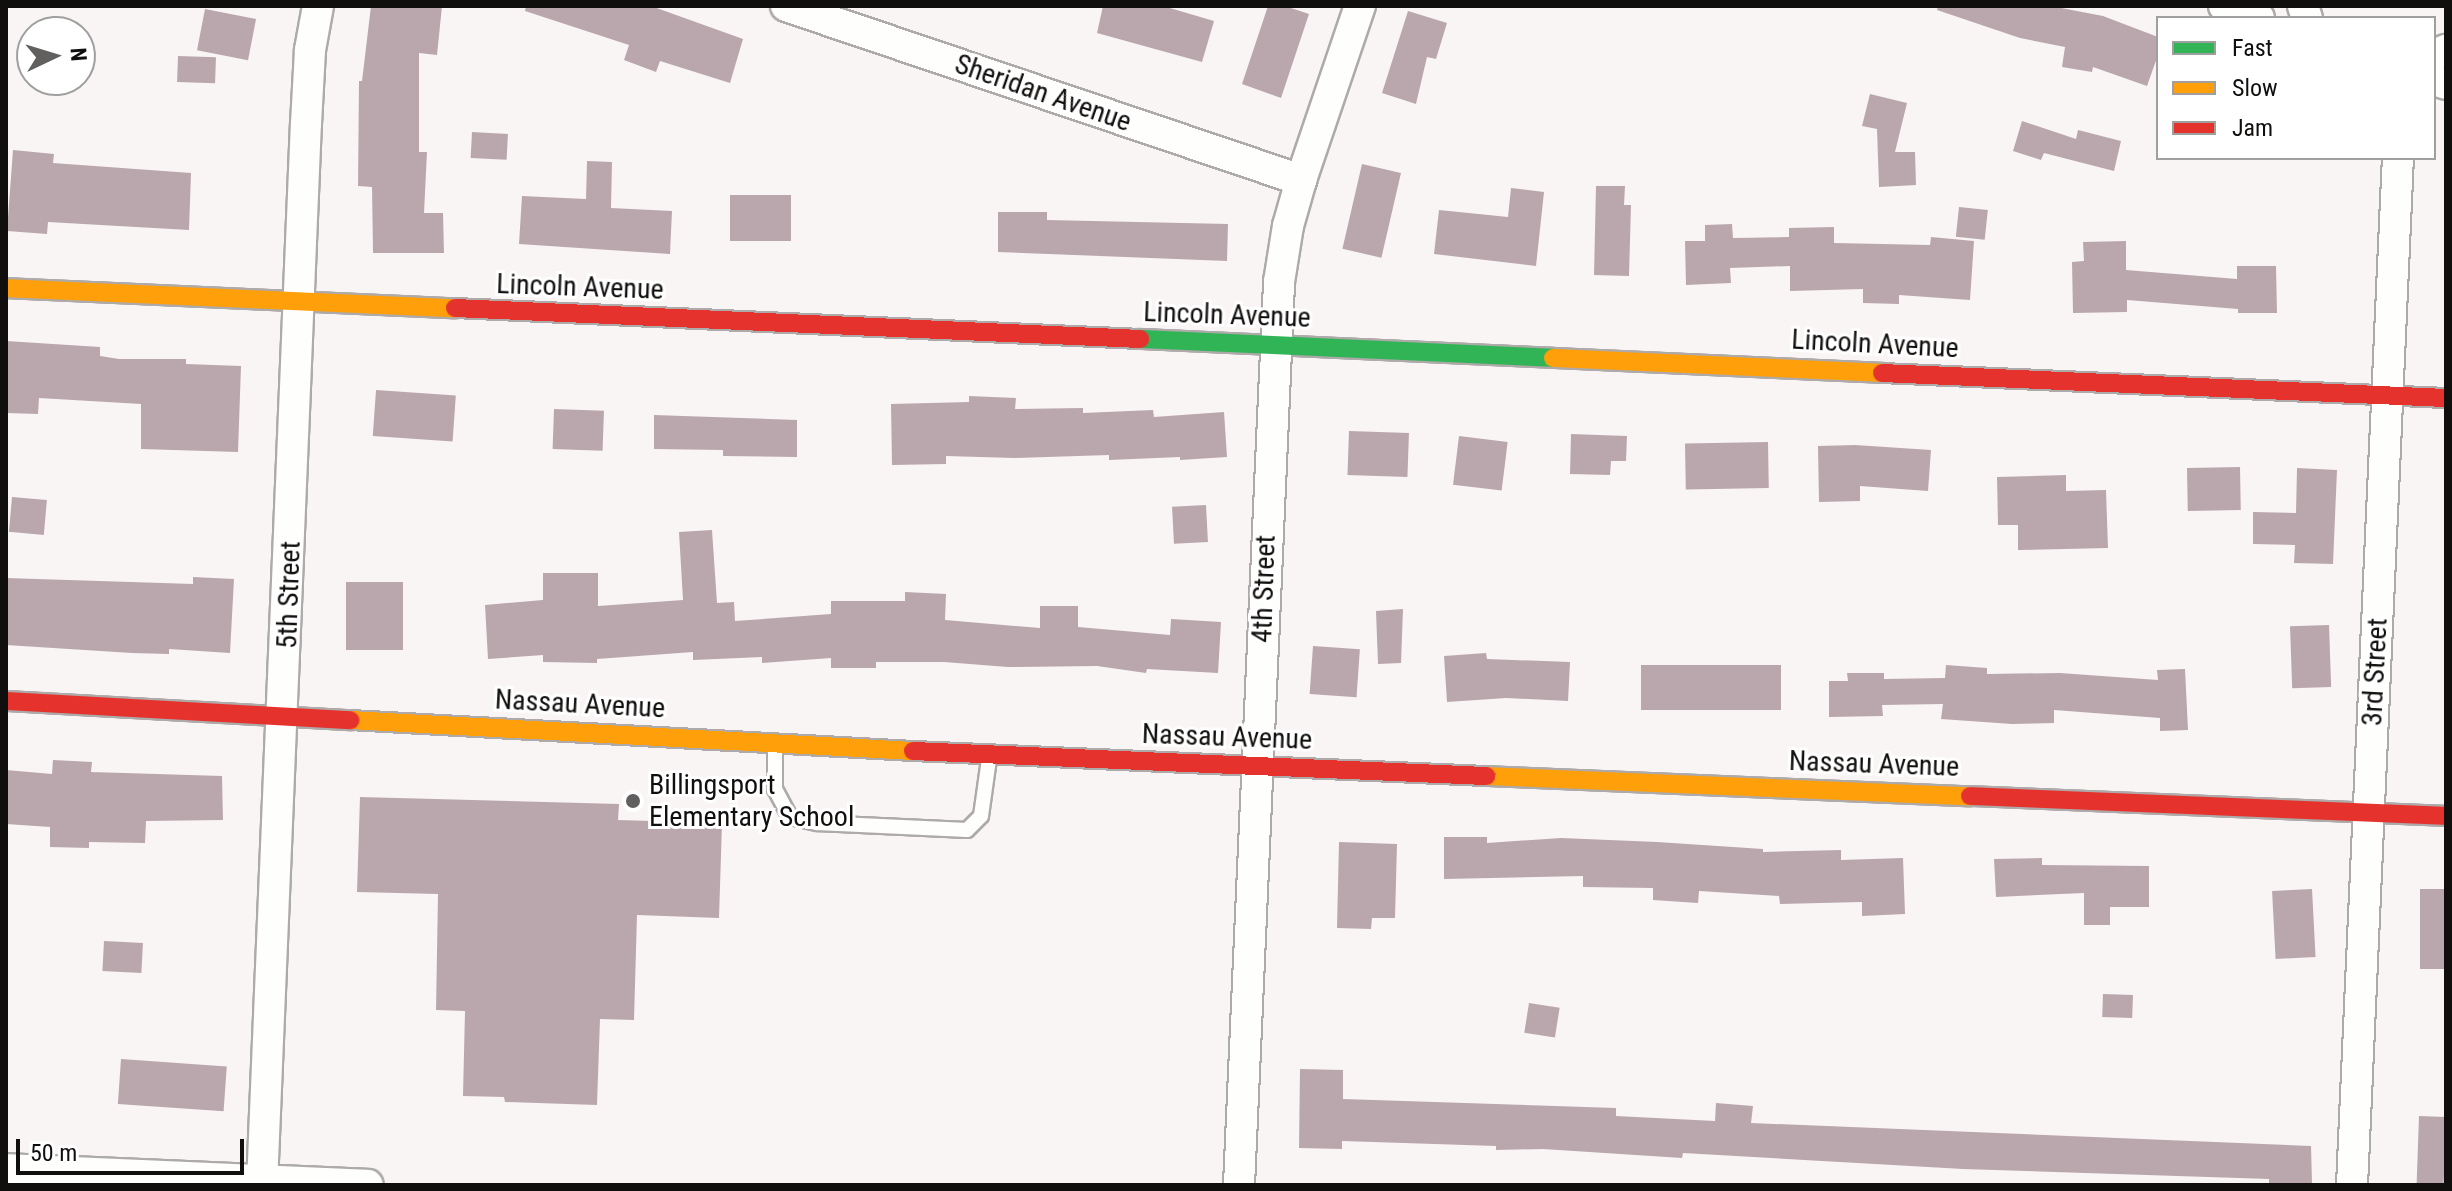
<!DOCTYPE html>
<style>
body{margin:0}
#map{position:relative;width:2452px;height:1191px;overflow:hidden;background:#f9f5f4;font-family:"Roboto Condensed",sans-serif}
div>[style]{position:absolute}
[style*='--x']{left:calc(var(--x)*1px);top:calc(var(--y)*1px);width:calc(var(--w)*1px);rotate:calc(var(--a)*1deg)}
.building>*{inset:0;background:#baa7ad;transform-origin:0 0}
.roads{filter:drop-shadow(2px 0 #adaaa9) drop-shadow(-2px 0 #adaaa9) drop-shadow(0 2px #adaaa9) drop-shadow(0 -2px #adaaa9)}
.lane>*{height:14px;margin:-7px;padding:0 7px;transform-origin:7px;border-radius:7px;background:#fefefd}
.street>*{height:30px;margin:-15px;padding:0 15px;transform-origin:15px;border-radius:15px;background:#fefefd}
.fast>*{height:18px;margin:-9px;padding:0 9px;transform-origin:9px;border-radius:9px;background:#30b455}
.slow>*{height:18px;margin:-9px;padding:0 9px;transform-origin:9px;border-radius:9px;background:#ff9f0a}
.jam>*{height:18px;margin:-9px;padding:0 9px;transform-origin:9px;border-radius:9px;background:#e5322d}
.dots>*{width:22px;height:22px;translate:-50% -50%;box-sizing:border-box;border:4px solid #fff;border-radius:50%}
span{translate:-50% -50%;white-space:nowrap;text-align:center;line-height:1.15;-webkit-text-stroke:6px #fff;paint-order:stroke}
.street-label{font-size:28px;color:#110f0e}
.poi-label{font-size:28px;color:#110f0e}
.left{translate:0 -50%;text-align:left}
.frame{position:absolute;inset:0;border:8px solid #110f0e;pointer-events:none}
.legend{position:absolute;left:2156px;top:16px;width:280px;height:144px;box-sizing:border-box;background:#fff;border:2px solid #a09f9f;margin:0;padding:10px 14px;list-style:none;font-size:24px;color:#110f0e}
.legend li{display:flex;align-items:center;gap:16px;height:40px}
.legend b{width:40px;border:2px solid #a09f9f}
.north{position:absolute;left:16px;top:16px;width:80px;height:80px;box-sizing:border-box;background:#fff;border:2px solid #a09f9f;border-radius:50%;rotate:86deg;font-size:22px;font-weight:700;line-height:32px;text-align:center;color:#110f0e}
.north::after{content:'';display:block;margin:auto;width:28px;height:36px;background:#62605e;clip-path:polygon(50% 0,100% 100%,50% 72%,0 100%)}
.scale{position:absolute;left:16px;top:1139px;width:228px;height:36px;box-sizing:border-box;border:4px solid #110f0e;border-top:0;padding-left:10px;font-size:24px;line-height:28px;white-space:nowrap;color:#110f0e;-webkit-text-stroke:6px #fff;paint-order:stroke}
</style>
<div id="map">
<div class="building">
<i style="clip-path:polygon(371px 6px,442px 6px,437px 55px,419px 53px,419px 152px,427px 152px,424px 213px,443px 213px,444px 253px,373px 253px,372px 187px,358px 186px,359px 81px,362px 81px)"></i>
<i style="clip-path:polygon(526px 6px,651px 6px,743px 39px,730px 83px,660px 61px,656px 72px,624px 60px,629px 45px,525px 11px)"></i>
<i style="clip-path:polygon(1103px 6px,1163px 6px,1214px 21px,1202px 62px,1097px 33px)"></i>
<i style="clip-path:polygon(1268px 6px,1285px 6px,1309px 14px,1281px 98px,1242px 84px)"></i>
<i style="clip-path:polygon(1938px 6px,2051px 6px,2103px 16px,2158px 37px,2158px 55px,2147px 86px,2093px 67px,2092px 72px,2062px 67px,2065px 47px,2020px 38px,1937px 10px)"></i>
<i style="left:205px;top:9px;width:52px;height:42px;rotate:11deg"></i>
<i style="clip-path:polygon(1408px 11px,1447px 23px,1436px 59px,1427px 57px,1416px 104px,1382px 93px)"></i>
<i style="left:178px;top:56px;width:38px;height:26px;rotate:2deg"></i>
<i style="clip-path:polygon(1870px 94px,1907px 103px,1895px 152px,1915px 152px,1916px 185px,1879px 187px,1877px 129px,1862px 126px)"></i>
<i style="clip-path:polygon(2022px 121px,2076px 139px,2078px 130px,2121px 141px,2114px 171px,2044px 153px,2041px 160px,2013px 151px)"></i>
<i style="left:472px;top:132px;width:36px;height:26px;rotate:3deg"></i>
<i style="clip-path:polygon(13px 150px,54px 154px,53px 163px,191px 173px,189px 230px,48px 222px,47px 234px,7px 231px)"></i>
<i style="clip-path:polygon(587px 161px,612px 162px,611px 208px,672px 211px,670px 254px,519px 244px,522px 196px,586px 199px)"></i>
<i style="left:1362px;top:164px;width:40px;height:87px;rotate:13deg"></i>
<i style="clip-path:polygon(1596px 186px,1625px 186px,1624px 205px,1631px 205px,1629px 276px,1594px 275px)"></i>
<i style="clip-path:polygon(1511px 188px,1544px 192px,1536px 266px,1434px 254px,1439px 210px,1508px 217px)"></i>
<i style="left:730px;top:195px;width:61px;height:46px"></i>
<i style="left:1959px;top:207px;width:29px;height:30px;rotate:6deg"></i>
<i style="clip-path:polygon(998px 212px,1047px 212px,1047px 220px,1228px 224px,1227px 261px,998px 252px)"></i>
<i style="clip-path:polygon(1732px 224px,1733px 238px,1789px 237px,1789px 228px,1834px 227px,1834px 243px,1930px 245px,1931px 237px,1974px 241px,1970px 300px,1899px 295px,1899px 304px,1863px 303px,1863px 289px,1790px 291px,1790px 266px,1730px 268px,1731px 283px,1686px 285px,1685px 241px,1705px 241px,1705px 225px)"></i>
<i style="clip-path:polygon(2126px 241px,2126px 270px,2237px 279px,2237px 266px,2276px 266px,2277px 313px,2238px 313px,2238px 309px,2127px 300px,2127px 312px,2073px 313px,2072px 262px,2084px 261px,2083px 242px)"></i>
<i style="clip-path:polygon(6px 341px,100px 347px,100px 356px,119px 359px,186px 359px,186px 364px,241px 366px,238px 452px,141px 449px,141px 404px,39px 398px,38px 414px,6px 413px)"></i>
<i style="left:376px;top:390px;width:80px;height:46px;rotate:4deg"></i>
<i style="clip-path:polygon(969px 396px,1016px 398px,1015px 409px,1083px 408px,1083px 413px,1153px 410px,1154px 417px,1224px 412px,1227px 457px,1180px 460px,1180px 457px,1109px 460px,1109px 455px,1014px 458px,946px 456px,946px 464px,892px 465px,891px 404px,969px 402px)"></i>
<i style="left:554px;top:409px;width:50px;height:40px;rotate:2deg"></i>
<i style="clip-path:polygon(654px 415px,797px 420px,797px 457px,723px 456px,723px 450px,654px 449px)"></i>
<i style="left:1349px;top:431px;width:60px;height:44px;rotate:2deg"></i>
<i style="clip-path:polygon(1571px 434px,1627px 436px,1626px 461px,1611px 461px,1610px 475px,1570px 474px)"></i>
<i style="left:1459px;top:436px;width:49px;height:49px;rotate:7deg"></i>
<i style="left:1768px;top:442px;width:46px;height:83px;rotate:89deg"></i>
<i style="clip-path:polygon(1855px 445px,1931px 450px,1928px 491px,1860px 486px,1860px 501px,1819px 502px,1818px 446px)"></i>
<i style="left:2240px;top:467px;width:43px;height:53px;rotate:89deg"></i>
<i style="clip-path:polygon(2297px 468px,2337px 470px,2333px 564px,2294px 563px,2295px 545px,2253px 544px,2253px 512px,2296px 513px)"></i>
<i style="clip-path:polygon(2066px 475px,2066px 491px,2106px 490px,2108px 548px,2018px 550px,2018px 525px,1998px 525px,1997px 477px)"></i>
<i style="left:12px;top:497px;width:35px;height:35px;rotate:5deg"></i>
<i style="left:1206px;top:505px;width:37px;height:34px;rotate:87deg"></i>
<i style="clip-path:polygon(712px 530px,717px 603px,734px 602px,735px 621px,831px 614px,831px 601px,905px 601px,905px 592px,946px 594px,945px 620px,1040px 628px,1040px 606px,1078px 606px,1078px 627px,1170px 635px,1171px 619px,1221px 622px,1218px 673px,1147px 669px,1146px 673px,1097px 666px,1008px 667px,944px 662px,876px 662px,876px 668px,831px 668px,831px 658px,762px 663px,762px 657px,693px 660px,693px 652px,597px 659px,597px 663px,543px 662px,543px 655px,488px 659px,485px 605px,543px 600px,543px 573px,598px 573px,598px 606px,683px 600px,679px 532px)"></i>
<i style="clip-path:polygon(193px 577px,234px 579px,230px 653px,169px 649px,169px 654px,132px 653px,6px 645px,6px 578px,193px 584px)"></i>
<i style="left:346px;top:582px;width:57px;height:68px"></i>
<i style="clip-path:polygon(1403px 609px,1401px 663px,1378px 664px,1376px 611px)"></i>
<i style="left:2329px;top:625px;width:62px;height:39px;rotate:88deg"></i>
<i style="left:1313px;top:646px;width:47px;height:48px;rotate:4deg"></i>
<i style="clip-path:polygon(1486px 653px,1487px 659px,1570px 662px,1568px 701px,1506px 698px,1447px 702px,1444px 656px)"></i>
<i style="left:1781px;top:665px;width:45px;height:140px;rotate:90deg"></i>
<i style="clip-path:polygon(1946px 665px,1987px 668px,1987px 674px,2060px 673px,2158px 680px,2157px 670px,2185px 669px,2188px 730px,2160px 731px,2160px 718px,2054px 710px,2054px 723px,2012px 724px,1941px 719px,1943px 704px,1882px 705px,1883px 716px,1829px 717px,1829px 681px,1848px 681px,1847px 673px,1884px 673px,1884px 679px,1945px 678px)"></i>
<i style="clip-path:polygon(53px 760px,92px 762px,91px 772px,222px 776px,223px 820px,146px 821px,145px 843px,89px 842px,89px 848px,50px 847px,50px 827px,6px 824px,6px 770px,52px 774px)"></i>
<i style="clip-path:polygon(360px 797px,619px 804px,618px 820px,722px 823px,719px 918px,637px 915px,634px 1020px,600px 1019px,597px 1105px,505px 1102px,504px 1097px,463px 1096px,465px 1011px,436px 1010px,438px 894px,357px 892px)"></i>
<i style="clip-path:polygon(1444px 837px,1487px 837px,1487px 843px,1561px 838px,1657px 842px,1763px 849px,1763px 852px,1841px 850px,1841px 860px,1903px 858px,1905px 914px,1862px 916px,1862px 902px,1780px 904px,1779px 896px,1699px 891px,1698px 903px,1653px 900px,1653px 888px,1583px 887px,1583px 876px,1444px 879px)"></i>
<i style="clip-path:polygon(1339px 842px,1397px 844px,1395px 918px,1372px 918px,1371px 929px,1337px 928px)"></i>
<i style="clip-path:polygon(2042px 858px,2042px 865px,2149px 866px,2149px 907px,2110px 907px,2110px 925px,2084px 925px,2084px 893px,1996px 897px,1994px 859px)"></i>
<i style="left:2312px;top:889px;width:68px;height:40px;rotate:87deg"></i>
<i style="left:2446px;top:889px;width:80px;height:26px;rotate:90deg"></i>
<i style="left:104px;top:941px;width:39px;height:30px;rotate:3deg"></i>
<i style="left:2103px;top:994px;width:30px;height:23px;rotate:2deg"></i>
<i style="left:1529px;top:1003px;width:31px;height:30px;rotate:9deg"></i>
<i style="left:121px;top:1059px;width:106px;height:45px;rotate:4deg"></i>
<i style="clip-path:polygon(1300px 1069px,1343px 1070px,1343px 1099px,1616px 1108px,1616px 1116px,1715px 1121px,1716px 1103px,1753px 1106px,1751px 1123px,2311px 1146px,2312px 1183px,2269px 1185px,2269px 1179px,1963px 1169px,1683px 1153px,1682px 1158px,1543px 1149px,1496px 1150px,1496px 1146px,1342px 1141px,1342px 1149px,1299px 1148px)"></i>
<i style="left:2419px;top:1116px;width:27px;height:69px;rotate:2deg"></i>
</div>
<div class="roads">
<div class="lane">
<i style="--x:775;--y:748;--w:41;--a:90"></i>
<i style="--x:775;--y:789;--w:32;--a:62"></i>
<i style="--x:790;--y:817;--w:28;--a:13"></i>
<i style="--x:817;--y:823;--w:150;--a:2.7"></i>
<i style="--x:967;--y:830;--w:20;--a:-45"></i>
<i style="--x:981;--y:816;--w:58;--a:-82"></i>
</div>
<div class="street">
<i style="--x:786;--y:6;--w:544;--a:18.67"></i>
<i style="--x:2224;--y:6;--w:37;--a:19"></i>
<i style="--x:2303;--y:6;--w:13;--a:72"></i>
<i style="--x:2434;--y:55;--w:13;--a:-23"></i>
<i style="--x:2434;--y:80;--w:13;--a:18"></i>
<i style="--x:6;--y:1169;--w:362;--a:2.5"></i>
<i style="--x:262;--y:1185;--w:1062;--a:-87.63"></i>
<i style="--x:306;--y:124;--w:74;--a:-86.9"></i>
<i style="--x:310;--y:50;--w:45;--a:-79.7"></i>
<i style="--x:1239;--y:1185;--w:904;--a:-87.46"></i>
<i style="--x:1279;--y:282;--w:57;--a:-80.9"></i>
<i style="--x:1288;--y:226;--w:48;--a:-74.2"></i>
<i style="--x:1301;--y:180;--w:184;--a:-71.3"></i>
<i style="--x:2352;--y:1185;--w:1028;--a:-87.44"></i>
</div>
<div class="fast">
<i style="--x:1140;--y:339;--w:413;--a:2.6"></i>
</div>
<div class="slow">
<i style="--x:6;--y:288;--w:449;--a:2.6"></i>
<i style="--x:1553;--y:358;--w:329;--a:2.6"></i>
<i style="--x:350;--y:720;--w:564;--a:3.15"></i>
<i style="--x:1486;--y:776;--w:484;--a:2.4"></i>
</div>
<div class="jam">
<i style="--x:455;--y:308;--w:686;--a:2.59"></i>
<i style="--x:1882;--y:373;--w:565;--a:2.54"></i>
<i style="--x:6;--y:701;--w:345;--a:3.2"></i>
<i style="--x:913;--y:751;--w:574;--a:2.5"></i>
<i style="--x:1970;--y:796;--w:476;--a:2.4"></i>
</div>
</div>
<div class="dots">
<i style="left:633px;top:801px;background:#62605e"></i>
</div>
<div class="street-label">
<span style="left:1043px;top:93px;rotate:19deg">Sheridan Avenue</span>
<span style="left:580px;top:287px;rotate:2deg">Lincoln Avenue</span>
<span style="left:1227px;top:315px;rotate:2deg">Lincoln Avenue</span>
<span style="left:1875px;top:344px;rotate:3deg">Lincoln Avenue</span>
<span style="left:1264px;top:589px;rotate:-88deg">4th Street</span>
<span style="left:289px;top:595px;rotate:-88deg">5th Street</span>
<span style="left:2375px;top:672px;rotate:-87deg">3rd Street</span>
<span style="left:580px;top:704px;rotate:3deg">Nassau Avenue</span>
<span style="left:1227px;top:737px;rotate:2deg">Nassau Avenue</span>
<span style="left:1874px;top:764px;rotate:2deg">Nassau Avenue</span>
</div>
<div class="poi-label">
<span class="left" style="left:649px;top:801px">Billingsport<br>Elementary School</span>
</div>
<div class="frame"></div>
<ul class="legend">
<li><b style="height:10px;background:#30b455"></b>Fast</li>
<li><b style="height:10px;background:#ff9f0a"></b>Slow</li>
<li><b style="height:10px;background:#e5322d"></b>Jam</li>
</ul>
<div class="north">N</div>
<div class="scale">50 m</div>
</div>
